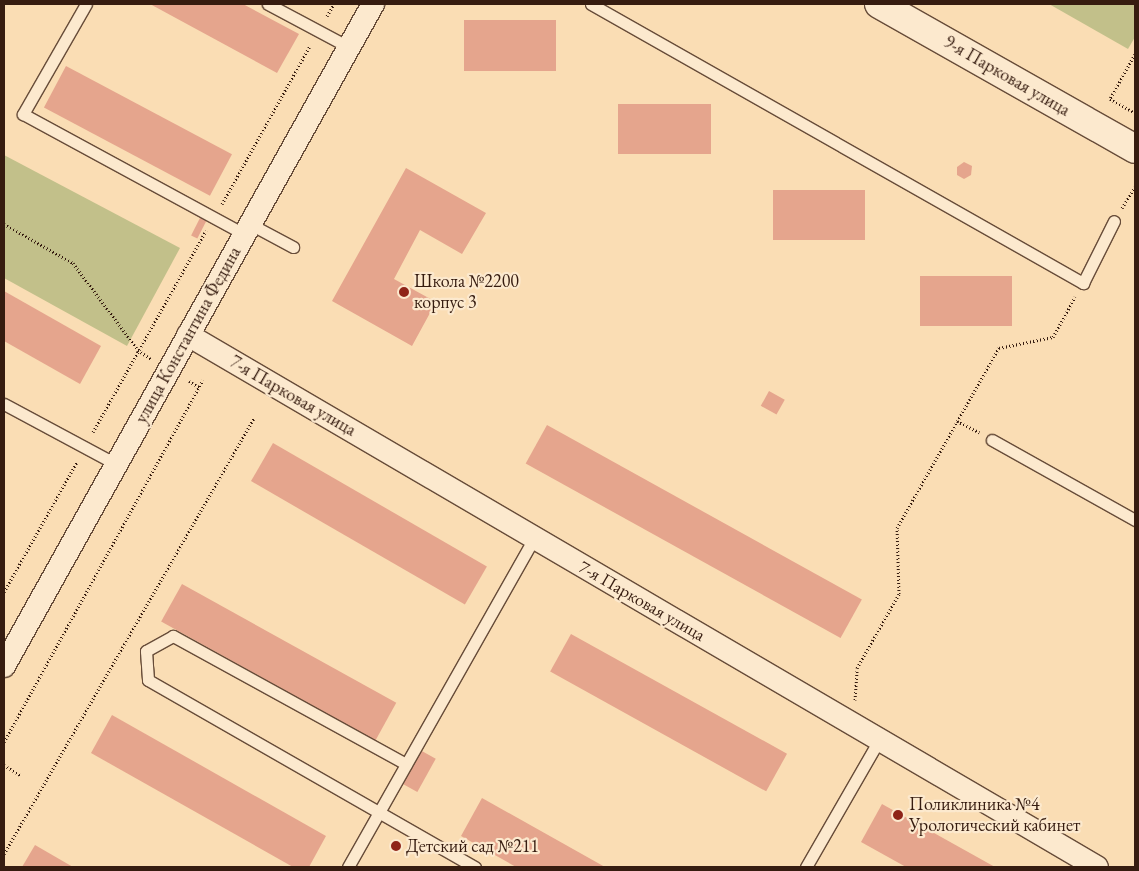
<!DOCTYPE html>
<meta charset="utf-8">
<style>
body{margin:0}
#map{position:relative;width:1139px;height:871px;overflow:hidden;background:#faddb4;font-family:"EB Garamond",serif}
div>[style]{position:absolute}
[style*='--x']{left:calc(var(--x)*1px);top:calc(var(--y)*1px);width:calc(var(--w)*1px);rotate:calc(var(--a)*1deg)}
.green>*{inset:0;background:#c2c08a}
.building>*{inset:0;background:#e5a58d;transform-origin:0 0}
.path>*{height:3px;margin-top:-1.5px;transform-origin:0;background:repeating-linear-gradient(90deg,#361c10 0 1px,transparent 0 3.5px)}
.roads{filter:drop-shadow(1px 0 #674c39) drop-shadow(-1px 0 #674c39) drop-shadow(0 1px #674c39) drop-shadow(0 -1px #674c39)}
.lane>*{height:11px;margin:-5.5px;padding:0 5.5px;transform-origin:5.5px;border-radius:5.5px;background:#fce9ce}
.street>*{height:22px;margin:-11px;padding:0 11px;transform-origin:11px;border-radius:11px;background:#fce9ce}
.secondary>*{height:28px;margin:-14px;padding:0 14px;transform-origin:14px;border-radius:14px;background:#fce9ce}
.dots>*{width:14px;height:14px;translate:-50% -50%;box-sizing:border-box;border:2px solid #fce9ce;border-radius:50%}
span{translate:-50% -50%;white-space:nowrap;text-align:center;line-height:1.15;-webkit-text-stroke:4.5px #fce9ce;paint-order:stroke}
.street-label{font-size:18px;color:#361c10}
.poi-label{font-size:18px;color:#361c10}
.left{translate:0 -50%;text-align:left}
.frame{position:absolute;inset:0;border:5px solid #361c10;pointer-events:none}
</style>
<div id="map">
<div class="green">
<i style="clip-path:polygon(1049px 4px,1135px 4px,1135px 37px,1128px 49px)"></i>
<i style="clip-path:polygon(4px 155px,180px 248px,127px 346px,4px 278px)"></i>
</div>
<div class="building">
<i style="clip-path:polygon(150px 4px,243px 4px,299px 34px,277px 73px)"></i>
<i style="left:464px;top:20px;width:92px;height:51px"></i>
<i style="left:66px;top:66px;width:188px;height:47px;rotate:28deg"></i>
<i style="left:618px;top:104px;width:93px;height:50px"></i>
<i style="clip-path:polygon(964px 162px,972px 166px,971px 175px,964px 179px,957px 175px,957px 167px)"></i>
<i style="clip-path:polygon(406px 168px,486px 213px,462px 254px,420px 230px,394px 279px,436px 302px,412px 346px,332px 301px)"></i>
<i style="left:773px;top:190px;width:92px;height:50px"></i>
<i style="left:202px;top:214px;width:7px;height:24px;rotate:27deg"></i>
<i style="left:920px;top:276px;width:92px;height:50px"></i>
<i style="clip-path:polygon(4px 291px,101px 346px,80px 384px,4px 341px)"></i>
<i style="left:769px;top:391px;width:18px;height:17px;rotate:29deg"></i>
<i style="left:547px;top:425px;width:360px;height:44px;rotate:29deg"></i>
<i style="left:273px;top:443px;width:247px;height:44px;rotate:30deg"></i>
<i style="left:182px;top:584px;width:245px;height:43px;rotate:29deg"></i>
<i style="left:571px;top:634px;width:247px;height:43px;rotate:29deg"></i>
<i style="clip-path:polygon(112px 715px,326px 836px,309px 867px,293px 867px,91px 753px)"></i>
<i style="left:420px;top:750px;width:18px;height:38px;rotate:29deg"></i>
<i style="clip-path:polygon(482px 798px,605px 867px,516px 867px,461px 836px)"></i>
<i style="clip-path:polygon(882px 804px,995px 867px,906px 867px,861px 842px)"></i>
<i style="clip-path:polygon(35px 845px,73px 867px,22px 867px)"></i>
</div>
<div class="path">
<i style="--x:327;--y:16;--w:14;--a:-60"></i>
<i style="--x:1135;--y:54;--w:51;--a:119.1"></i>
<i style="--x:1110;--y:99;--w:29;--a:29"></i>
<i style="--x:222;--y:204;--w:181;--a:-60.9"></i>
<i style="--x:1122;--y:208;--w:25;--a:-58"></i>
<i style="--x:4;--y:224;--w:79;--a:29.5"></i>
<i style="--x:73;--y:263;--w:109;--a:53.2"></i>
<i style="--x:138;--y:350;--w:16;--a:35"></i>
<i style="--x:189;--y:381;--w:12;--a:31"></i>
<i style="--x:957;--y:421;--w:25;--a:27"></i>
<i style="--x:93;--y:432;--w:231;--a:-60.7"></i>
<i style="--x:4;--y:592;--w:149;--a:-60.7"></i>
<i style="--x:855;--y:700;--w:32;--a:-86"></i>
<i style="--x:857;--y:668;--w:85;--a:-60.4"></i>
<i style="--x:899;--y:594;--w:66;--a:-91.7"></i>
<i style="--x:897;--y:528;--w:207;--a:-60.5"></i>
<i style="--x:999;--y:348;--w:55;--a:-11.5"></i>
<i style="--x:1053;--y:337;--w:46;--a:-61.2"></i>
<i style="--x:4;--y:742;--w:413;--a:-61.2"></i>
<i style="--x:4;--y:765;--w:19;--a:32"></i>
<i style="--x:4;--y:854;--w:503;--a:-60.17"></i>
</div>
<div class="roads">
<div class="lane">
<i style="--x:86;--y:4;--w:127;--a:119.8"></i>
<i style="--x:23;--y:114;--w:251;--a:28.5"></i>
<i style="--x:268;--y:4;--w:92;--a:28"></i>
<i style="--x:591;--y:4;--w:566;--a:29.56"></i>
<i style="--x:1083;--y:283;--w:69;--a:-63.4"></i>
<i style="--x:250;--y:224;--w:49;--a:28.1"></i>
<i style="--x:4;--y:404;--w:127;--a:28.2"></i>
<i style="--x:992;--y:440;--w:164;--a:29.2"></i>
<i style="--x:406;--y:764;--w:266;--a:-151.2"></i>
<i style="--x:173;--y:636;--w:31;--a:151"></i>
<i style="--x:146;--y:651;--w:29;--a:86"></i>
<i style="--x:148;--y:680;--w:377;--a:29.8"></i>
<i style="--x:348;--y:867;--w:378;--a:-60.5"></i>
<i style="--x:806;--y:867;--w:146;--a:-60.1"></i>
</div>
<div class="street">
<i style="--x:188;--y:335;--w:1053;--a:30.34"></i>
<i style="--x:4;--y:666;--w:758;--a:-60.86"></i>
</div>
<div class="secondary">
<i style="--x:879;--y:4;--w:294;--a:29.5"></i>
</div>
</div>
<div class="dots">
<i style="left:404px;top:292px;background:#8f2418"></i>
<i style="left:898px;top:815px;background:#8f2418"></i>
<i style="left:396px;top:846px;background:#8f2418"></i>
</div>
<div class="street-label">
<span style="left:1007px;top:76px;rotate:30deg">9-я Парковая улица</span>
<span style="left:188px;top:335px;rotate:-61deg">улица Константина Федина</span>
<span style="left:293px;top:396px;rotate:30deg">7-я Парковая улица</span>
<span style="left:642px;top:601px;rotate:30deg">7-я Парковая улица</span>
</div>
<div class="poi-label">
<span class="left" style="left:414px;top:292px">Школа №2200<br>корпус 3</span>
<span class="left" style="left:909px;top:815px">Поликлиника №4<br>Урологический кабинет</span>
<span class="left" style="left:406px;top:846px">Детский сад №211</span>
</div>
<div class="frame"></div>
</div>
